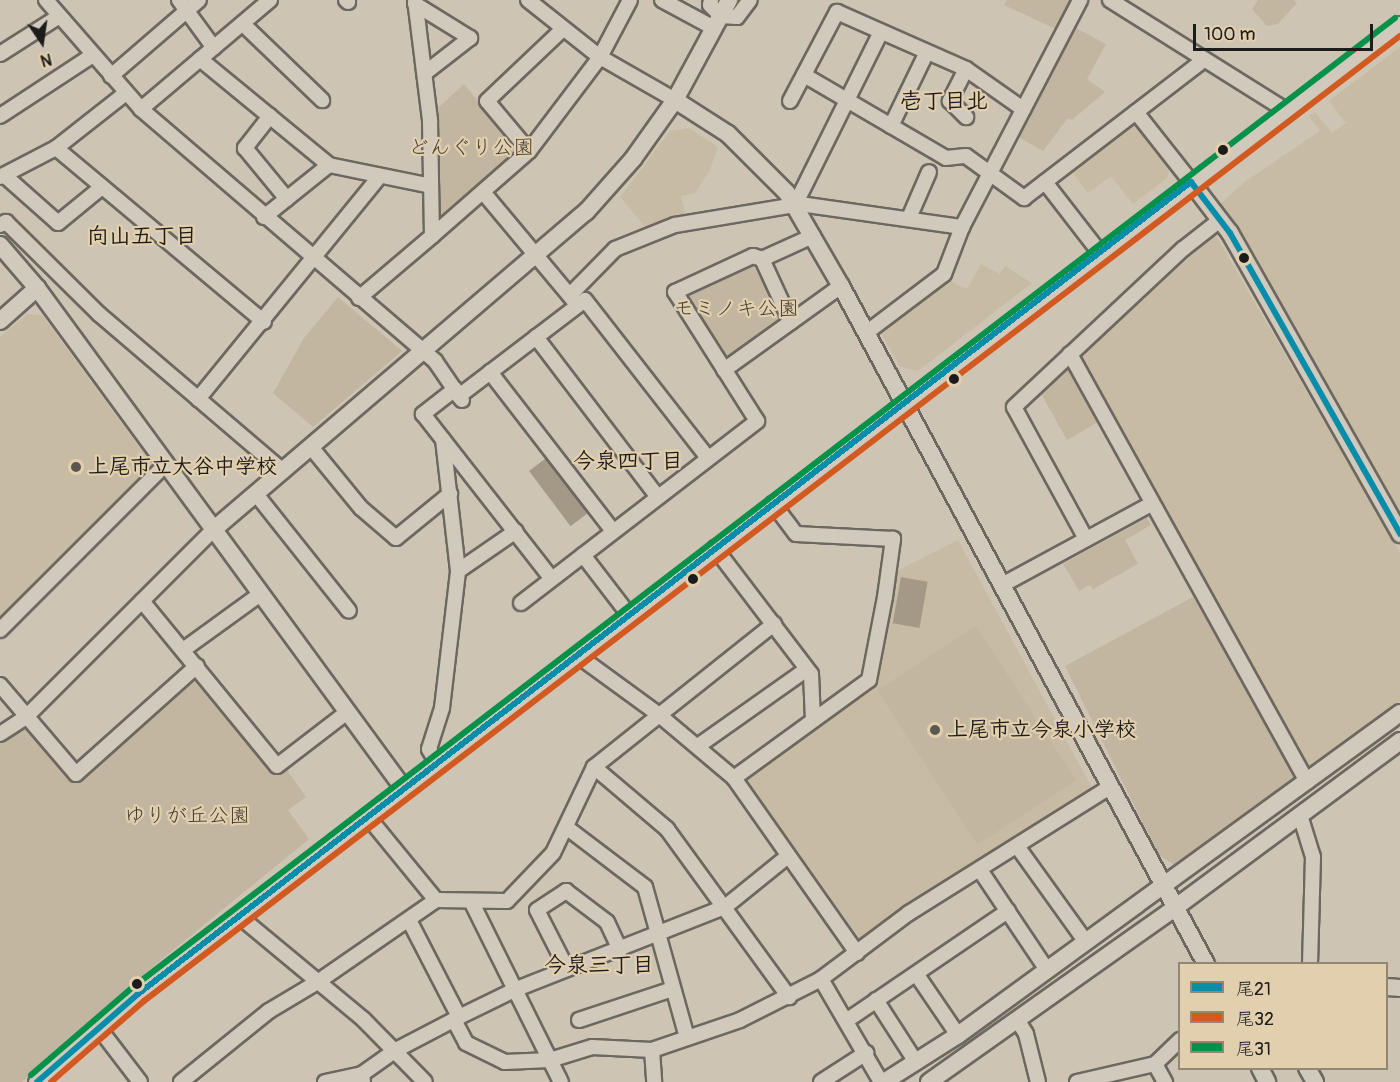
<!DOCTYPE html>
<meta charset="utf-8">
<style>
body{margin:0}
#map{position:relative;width:1400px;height:1082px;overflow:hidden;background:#cec4b3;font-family:Pangolin,"Klee One",sans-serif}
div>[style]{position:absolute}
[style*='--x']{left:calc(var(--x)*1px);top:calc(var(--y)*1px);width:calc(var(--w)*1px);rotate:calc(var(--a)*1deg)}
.built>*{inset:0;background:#c8bba3}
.green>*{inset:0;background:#c3b6a0;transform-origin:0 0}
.water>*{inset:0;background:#a49886;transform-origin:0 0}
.roads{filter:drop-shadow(2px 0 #6c6860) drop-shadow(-2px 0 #6c6860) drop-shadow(0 2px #6c6860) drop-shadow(0 -2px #6c6860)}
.minor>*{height:14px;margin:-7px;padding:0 7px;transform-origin:7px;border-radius:7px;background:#d1c9bc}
.tertiary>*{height:16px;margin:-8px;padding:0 8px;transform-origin:8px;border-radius:8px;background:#d1c9bc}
.bus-1>*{height:6px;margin:-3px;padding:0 3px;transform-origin:3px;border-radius:3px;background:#068daa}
.bus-2>*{height:6px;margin:-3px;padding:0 3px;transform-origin:3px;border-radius:3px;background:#d25a21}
.bus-3>*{height:6px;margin:-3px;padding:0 3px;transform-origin:3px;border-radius:3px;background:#049149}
.dots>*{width:16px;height:16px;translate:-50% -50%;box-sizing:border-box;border:3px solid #e2cfad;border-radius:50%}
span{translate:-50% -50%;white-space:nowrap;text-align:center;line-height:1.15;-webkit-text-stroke:4.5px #e2cfad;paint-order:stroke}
.park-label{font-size:21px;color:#444039}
.poi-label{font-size:21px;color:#1c1c1c;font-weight:700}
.left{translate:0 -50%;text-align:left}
.neighbourhood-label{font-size:22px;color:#1c1c1c;font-weight:700}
.legend{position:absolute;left:1178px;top:962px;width:210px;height:108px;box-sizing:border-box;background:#e2cfad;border:2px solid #938773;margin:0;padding:8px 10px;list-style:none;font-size:18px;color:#1c1c1c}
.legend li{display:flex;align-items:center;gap:12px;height:30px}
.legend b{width:30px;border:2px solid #938773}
.north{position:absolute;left:12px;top:12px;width:60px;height:60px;-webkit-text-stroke:4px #e2cfad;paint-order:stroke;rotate:167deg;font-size:16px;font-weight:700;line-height:24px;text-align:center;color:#1c1c1c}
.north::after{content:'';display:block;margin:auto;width:21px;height:27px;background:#1c1c1c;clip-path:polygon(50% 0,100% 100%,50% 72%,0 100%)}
.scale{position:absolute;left:1193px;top:24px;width:180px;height:27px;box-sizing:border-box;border:3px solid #1c1c1c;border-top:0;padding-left:8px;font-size:18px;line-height:21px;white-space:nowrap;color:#1c1c1c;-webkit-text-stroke:4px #e2cfad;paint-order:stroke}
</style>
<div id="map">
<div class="built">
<i style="clip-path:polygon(1400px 47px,1400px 519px,1220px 204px,1246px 181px,1320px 131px,1309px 116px,1315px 112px,1332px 133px,1346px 123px,1329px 101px)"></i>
<i style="clip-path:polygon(1129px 123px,1137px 125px,1170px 167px,1167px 178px,1133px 204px,1111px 176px,1088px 193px,1070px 169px)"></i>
<i style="clip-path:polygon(689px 128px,718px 147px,710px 170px,695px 193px,681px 196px,686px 219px,647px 229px,620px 197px,670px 131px)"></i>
<i style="clip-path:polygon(1215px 234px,1400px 553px,1400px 701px,1310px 767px,1307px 767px,1082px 365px,1083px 355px)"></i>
<i style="clip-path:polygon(981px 264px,1000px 274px,1005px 266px,1032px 283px,918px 371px,900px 367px,881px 333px,883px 326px,946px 279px,967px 289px)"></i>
<i style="clip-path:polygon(27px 314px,42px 315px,151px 463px,152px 471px,0 620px,0 337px)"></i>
<i style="clip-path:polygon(958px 540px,1091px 786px,1090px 792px,907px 906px,861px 940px,745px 777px,874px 683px,893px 573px)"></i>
</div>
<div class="green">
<i style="clip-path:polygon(1007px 0,1074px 0,1058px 30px,1004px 5px)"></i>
<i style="clip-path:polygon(1258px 0,1294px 0,1297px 3px,1278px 24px,1267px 26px,1252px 9px)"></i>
<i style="clip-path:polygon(1070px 25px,1106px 44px,1087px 79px,1105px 92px,1072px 120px,1068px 118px,1043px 151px,1015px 135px)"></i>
<i style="clip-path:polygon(464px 84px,519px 151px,441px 224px,434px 221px,434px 201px,439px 107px)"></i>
<i style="clip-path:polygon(751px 262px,782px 316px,781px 323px,729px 361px,724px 361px,685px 298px,687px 291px)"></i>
<i style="clip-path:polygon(338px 297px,402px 351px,313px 427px,273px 393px,304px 338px)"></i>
<i style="clip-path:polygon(1063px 367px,1069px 368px,1098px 422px,1067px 440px,1039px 390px)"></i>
<i style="clip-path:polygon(1147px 518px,1151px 525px,1125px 540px,1138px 564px,1093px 589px,1090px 585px,1079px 591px,1063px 564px)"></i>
<i style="clip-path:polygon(1193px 597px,1297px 779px,1176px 866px,1159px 855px,1065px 666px)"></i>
<i style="left:976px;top:626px;width:184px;height:118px;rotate:57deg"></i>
<i style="clip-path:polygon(199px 678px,275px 775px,285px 767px,306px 797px,288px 810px,309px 839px,150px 969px,22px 1082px,0 1082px,0 739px,23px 725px,77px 780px,192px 679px)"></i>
</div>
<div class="water">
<i style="left:549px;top:456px;width:69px;height:25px;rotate:53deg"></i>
<i style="left:901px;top:577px;width:27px;height:47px;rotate:10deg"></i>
</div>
<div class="roads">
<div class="minor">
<i style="--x:46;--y:0;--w:145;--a:48.9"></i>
<i style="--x:141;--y:109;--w:387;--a:40.6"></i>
<i style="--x:435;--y:361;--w:42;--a:55.6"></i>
<i style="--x:179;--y:0;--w:59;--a:53.9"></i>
<i style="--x:346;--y:0;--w:3;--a:45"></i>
<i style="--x:528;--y:0;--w:92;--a:38.4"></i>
<i style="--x:600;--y:57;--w:86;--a:29.8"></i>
<i style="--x:662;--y:0;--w:59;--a:28.3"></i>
<i style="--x:711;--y:0;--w:5;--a:101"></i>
<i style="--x:710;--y:5;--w:16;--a:45"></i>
<i style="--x:721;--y:16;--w:16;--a:4"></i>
<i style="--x:737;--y:17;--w:21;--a:-53"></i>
<i style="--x:1110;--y:0;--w:209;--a:32.1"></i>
<i style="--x:415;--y:4;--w:65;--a:31.7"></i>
<i style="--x:470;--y:38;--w:57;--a:142.1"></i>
<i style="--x:243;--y:24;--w:110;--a:43.9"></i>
<i style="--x:0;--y:54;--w:69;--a:-32.5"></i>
<i style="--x:200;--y:59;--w:167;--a:39.4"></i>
<i style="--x:966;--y:69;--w:36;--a:117"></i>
<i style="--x:950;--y:101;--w:23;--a:45"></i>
<i style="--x:804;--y:75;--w:164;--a:30.3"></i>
<i style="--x:946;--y:158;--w:20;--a:-6"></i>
<i style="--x:966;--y:156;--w:72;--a:35.9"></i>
<i style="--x:1024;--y:198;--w:227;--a:-37.5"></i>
<i style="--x:111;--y:76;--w:116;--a:-40.8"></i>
<i style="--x:790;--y:101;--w:101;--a:-62.2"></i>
<i style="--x:837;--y:12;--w:141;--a:23.8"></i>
<i style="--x:966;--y:69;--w:70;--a:35.1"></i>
<i style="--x:141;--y:109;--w:169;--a:-40.2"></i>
<i style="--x:1136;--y:112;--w:89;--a:51.8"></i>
<i style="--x:0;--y:116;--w:111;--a:-33.3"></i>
<i style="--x:270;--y:116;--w:41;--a:128"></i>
<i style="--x:245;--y:148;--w:66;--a:50.5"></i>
<i style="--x:891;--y:126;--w:82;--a:-64.1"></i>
<i style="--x:56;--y:148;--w:271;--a:39.9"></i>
<i style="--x:529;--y:151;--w:65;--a:-130"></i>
<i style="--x:487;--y:101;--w:105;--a:-43.5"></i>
<i style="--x:4;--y:175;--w:72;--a:41.6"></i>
<i style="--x:58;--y:223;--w:57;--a:-39.3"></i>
<i style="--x:0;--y:177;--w:63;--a:-27.4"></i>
<i style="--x:56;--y:148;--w:89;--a:-38.2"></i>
<i style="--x:1045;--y:182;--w:90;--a:52.2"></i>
<i style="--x:483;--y:192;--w:142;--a:50.1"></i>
<i style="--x:800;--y:204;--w:5;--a:-112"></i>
<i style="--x:798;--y:199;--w:186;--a:-63.6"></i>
<i style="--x:264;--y:217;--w:83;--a:-38.7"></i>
<i style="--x:329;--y:165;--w:104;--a:11.6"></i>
<i style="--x:909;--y:218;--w:50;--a:-66.5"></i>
<i style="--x:0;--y:225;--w:7;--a:-27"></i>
<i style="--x:6;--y:222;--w:131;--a:44.7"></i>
<i style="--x:99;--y:314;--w:242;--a:40.5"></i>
<i style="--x:432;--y:236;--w:129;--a:-41.2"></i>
<i style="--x:529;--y:151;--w:118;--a:-52.9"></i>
<i style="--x:600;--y:57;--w:64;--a:-62.2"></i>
<i style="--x:570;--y:295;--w:64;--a:-45.6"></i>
<i style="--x:615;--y:249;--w:65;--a:-21.8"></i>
<i style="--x:675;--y:225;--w:127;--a:-9.5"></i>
<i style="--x:800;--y:204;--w:164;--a:8.1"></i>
<i style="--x:359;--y:298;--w:96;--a:-40.3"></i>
<i style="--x:432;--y:236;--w:116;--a:-91"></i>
<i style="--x:430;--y:120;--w:121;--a:-97.1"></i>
<i style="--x:791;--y:322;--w:69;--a:-114.7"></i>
<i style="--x:762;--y:259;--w:56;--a:-24.3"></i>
<i style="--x:866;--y:333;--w:98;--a:-37.1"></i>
<i style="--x:944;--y:274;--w:50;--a:-69"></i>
<i style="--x:962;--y:227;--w:256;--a:-62.5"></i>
<i style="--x:536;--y:337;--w:201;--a:52.7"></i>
<i style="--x:1070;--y:354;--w:489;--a:61"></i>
<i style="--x:724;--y:370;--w:144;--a:-35.7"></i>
<i style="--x:490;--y:372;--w:201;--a:52.3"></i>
<i style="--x:455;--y:389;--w:41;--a:142"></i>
<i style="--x:423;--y:414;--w:209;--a:52"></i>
<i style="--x:198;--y:399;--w:288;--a:-50.8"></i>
<i style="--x:462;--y:400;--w:5;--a:-127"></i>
<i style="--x:459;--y:396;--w:158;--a:-37.3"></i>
<i style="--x:585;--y:300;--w:200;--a:52.1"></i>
<i style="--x:311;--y:447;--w:79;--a:50.7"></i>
<i style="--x:361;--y:508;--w:46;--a:40.6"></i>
<i style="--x:396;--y:538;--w:70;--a:-39.2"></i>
<i style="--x:256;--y:494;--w:149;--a:51.5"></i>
<i style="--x:1086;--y:539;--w:150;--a:-118.6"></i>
<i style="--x:1014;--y:407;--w:231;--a:-43.1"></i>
<i style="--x:1183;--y:249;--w:47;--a:-38.1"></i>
<i style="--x:715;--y:548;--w:158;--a:52.7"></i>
<i style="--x:811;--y:674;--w:45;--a:87.5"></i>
<i style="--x:583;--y:555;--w:76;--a:52.5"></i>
<i style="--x:458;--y:571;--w:70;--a:-34.6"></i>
<i style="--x:1002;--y:585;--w:170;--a:-28.5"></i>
<i style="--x:142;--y:601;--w:213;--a:50.7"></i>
<i style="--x:277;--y:766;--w:87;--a:-37.5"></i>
<i style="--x:521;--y:603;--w:298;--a:-37.6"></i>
<i style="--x:757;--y:421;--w:153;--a:-122.4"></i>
<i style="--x:675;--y:292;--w:86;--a:-24.8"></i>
<i style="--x:753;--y:256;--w:9;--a:18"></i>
<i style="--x:0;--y:630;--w:235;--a:-45"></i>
<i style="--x:183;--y:650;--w:94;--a:-35.9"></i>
<i style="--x:577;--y:655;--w:100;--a:36.1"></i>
<i style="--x:658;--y:714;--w:99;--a:40.1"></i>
<i style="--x:734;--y:778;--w:214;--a:54.9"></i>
<i style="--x:0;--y:685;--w:117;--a:49.5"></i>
<i style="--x:76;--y:774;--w:162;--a:-41.8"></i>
<i style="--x:0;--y:734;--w:30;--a:-33"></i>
<i style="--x:25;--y:718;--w:264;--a:-45"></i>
<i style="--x:698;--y:746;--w:133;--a:-35.2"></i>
<i style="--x:437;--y:763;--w:16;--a:-120"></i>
<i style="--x:429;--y:749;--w:43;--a:-72.4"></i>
<i style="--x:442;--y:708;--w:138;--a:-83.3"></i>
<i style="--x:458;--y:571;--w:132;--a:-96.5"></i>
<i style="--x:594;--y:767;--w:96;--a:40.3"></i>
<i style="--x:667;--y:829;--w:208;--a:54"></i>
<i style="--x:734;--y:778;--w:167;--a:-36"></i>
<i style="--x:869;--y:680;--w:85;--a:-79.1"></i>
<i style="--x:885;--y:597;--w:59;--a:-82.1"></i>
<i style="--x:893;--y:539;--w:97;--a:-177"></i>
<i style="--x:796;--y:534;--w:38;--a:-127"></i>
<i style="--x:1300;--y:815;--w:44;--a:72.8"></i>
<i style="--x:1313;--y:857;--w:107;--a:91.6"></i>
<i style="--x:368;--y:817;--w:107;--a:50.7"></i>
<i style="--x:566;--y:827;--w:99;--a:37.2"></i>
<i style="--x:645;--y:887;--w:156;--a:74.4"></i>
<i style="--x:1017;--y:846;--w:118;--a:54.3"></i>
<i style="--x:980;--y:870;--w:120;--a:56.2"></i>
<i style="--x:471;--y:901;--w:202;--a:63.6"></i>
<i style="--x:239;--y:916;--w:161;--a:39.7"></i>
<i style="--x:363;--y:1019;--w:88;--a:45.5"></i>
<i style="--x:409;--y:920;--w:109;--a:62.7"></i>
<i style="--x:459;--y:1017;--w:61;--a:-26.1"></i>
<i style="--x:514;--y:990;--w:227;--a:-21.5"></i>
<i style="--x:725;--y:907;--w:81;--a:-39"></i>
<i style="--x:567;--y:969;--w:66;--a:-117"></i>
<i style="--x:537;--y:910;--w:35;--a:-33"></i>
<i style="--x:566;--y:891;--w:51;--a:37.1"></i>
<i style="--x:607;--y:922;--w:31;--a:65"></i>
<i style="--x:917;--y:975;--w:73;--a:55.7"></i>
<i style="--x:821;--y:979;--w:119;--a:59.8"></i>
<i style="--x:876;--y:1000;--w:74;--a:57.2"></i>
<i style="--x:454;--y:1020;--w:26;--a:62"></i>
<i style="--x:466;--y:1043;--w:43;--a:26"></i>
<i style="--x:505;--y:1062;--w:45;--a:-2.5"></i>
<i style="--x:550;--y:1060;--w:44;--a:-17.2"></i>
<i style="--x:592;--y:1047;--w:60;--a:2.9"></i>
<i style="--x:652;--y:1050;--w:93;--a:-18.8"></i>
<i style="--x:740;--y:1020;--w:91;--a:-26.8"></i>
<i style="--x:821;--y:979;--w:110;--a:-36.9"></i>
<i style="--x:909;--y:913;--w:237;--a:-32.1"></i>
<i style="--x:579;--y:1020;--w:99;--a:-18.3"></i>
<i style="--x:846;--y:1021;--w:196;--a:-34.2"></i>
<i style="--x:1018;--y:1021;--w:15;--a:58"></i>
<i style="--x:1026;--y:1034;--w:49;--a:76"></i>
<i style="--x:98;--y:1027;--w:69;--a:52.6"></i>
<i style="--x:652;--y:1050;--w:32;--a:86"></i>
<i style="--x:1155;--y:1064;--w:21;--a:61"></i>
<i style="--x:362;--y:1074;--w:42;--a:-35.2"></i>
<i style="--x:396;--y:1050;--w:71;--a:-27.6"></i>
<i style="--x:181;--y:1082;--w:113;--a:-38.9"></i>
<i style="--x:269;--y:1011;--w:58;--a:-31"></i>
<i style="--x:319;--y:981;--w:142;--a:-34.7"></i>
<i style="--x:436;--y:900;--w:71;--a:0.8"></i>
<i style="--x:507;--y:901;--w:66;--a:-46.2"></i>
<i style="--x:553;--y:853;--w:95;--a:-64.5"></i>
<i style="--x:594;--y:767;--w:230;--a:-38.5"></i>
<i style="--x:325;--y:1082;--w:38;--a:-12"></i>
<i style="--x:362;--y:1074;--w:8;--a:83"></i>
<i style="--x:821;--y:1082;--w:54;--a:-32.8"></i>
<i style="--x:1077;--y:1082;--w:80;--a:-13"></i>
<i style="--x:1155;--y:1064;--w:35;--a:-44"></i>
</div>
<div class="tertiary">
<i style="--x:675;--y:100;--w:63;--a:32.7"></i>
<i style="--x:728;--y:134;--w:83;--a:45"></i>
<i style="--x:787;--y:193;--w:108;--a:59.9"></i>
<i style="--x:841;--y:286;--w:770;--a:61.7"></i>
<i style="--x:1191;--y:182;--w:64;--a:52.6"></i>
<i style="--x:1230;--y:233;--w:346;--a:60.5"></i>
<i style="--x:0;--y:245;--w:57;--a:49.3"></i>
<i style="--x:37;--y:288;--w:621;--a:53.78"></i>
<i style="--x:0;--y:321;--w:50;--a:-41.7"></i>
<i style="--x:212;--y:531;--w:492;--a:-40.5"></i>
<i style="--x:586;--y:212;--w:71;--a:-48.4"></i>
<i style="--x:633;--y:159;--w:72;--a:-54.6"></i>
<i style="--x:675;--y:100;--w:114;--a:-61.6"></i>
<i style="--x:1386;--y:987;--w:14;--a:4"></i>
<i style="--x:1260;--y:1068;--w:16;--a:63"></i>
<i style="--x:1307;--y:1068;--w:16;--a:60"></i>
<i style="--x:37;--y:1082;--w:134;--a:-41.1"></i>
<i style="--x:138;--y:994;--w:1591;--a:-37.52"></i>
<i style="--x:884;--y:1082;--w:88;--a:-32.4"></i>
<i style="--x:958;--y:1035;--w:547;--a:-36.07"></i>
<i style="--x:929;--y:1082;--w:303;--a:-35.3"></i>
<i style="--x:1176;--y:907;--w:279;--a:-36.5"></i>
</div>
</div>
<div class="bus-1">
<i style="--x:1191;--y:182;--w:64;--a:52.6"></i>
<i style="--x:1230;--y:233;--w:346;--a:60.5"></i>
<i style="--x:37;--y:1082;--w:134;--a:-41.1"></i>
<i style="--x:138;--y:994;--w:1330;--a:-37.64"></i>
</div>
<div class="bus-2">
<i style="--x:51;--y:1082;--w:123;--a:-41.1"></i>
<i style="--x:144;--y:1001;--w:1584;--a:-37.54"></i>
</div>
<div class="bus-3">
<i style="--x:31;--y:1075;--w:135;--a:-40.8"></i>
<i style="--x:133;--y:987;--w:1591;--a:-37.52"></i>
</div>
<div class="dots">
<i style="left:1223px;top:150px;background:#1c1c1c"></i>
<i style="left:1244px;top:258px;background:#1c1c1c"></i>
<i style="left:954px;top:379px;background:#1c1c1c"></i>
<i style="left:76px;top:467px;background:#5a5751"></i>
<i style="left:693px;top:579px;background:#1c1c1c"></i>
<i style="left:935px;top:730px;background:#5a5751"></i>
<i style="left:137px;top:984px;background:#1c1c1c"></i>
</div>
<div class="park-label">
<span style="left:471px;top:148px">どんぐり公園</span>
<span style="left:736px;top:309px">モミノキ公園</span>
<span style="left:187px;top:816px">ゆりが丘公園</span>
</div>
<div class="poi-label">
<span class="left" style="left:88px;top:467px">上尾市立大谷中学校</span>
<span class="left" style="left:947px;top:730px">上尾市立今泉小学校</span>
</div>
<div class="neighbourhood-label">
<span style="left:944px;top:102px">壱丁目北</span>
<span style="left:142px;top:237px">向山五丁目</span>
<span style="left:628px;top:462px">今泉四丁目</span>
<span style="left:599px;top:966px">今泉三丁目</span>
</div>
<ul class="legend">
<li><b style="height:8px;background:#068daa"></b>尾21</li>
<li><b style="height:8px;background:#d25a21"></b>尾32</li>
<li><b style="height:8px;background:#049149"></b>尾31</li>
</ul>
<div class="north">N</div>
<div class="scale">100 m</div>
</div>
